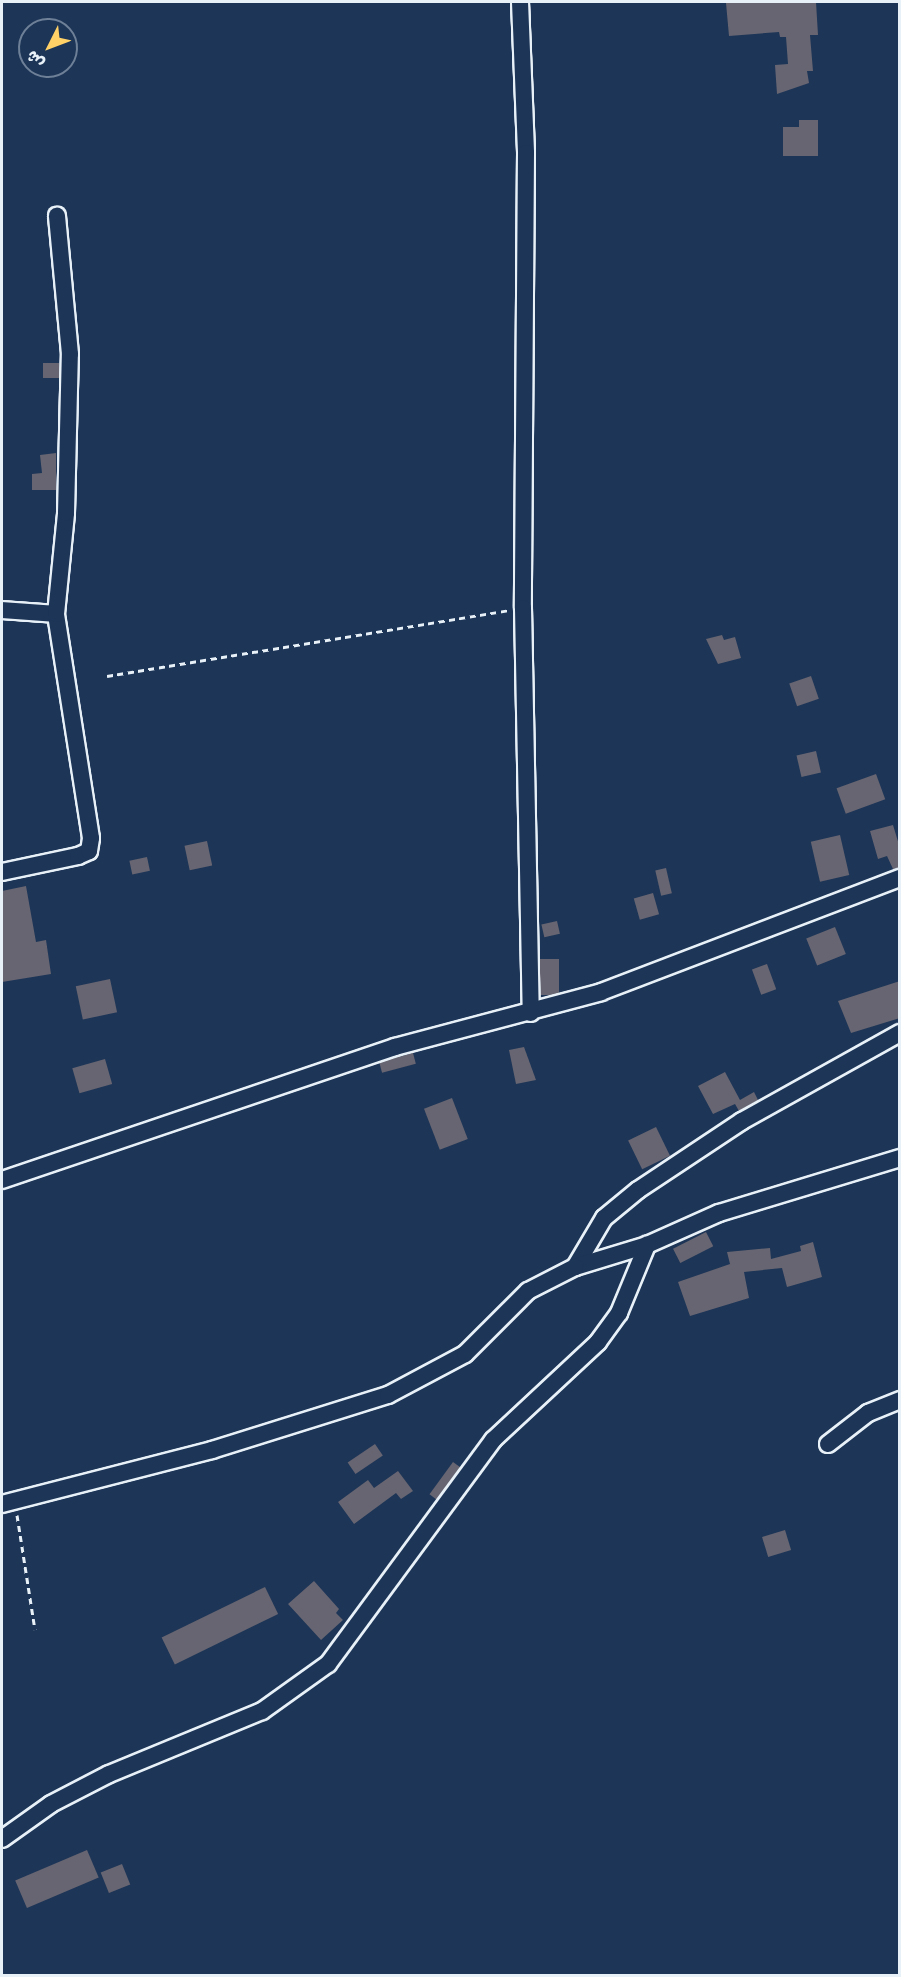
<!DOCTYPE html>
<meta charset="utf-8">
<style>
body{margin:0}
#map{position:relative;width:901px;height:1977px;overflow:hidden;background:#1d3557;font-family:"Balsamiq Sans","Playpen Sans Arabic",sans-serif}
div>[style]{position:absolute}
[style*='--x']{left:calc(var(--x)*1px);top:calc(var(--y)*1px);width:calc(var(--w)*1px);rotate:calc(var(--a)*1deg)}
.building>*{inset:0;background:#676571;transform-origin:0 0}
.path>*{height:3px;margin-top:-1.5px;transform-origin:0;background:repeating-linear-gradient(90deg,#e8f1f8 0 6px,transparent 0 10.5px)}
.roads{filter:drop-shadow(2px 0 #e8f1f8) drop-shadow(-2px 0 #e8f1f8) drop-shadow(0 2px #e8f1f8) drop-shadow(0 -2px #e8f1f8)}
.minor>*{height:16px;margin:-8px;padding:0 8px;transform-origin:8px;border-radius:8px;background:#1d3557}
span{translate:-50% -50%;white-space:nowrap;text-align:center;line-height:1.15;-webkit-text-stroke:5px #1d3557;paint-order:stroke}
.frame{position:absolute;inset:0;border:3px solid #e8f1f8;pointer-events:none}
.north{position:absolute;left:18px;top:18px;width:60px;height:60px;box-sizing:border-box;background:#1d3557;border:2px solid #6e8097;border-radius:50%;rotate:228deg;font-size:16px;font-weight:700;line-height:24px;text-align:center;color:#e8f1f8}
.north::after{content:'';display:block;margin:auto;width:21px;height:27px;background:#ffd166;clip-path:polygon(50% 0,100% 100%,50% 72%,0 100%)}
</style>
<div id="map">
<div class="building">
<i style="clip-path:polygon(816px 2px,818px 35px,810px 35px,813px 71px,807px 71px,809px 83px,777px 94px,775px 65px,788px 64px,786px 37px,780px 37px,779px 32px,729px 36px,726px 3px)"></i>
<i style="clip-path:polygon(799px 120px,818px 120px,818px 156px,783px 156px,783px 127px,799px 127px)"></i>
<i style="left:43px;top:363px;width:16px;height:15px"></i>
<i style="clip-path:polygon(56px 453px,56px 490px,32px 490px,32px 474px,42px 473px,40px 455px)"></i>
<i style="clip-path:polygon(722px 635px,724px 640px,735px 637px,741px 658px,718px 664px,706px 639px)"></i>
<i style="left:811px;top:676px;width:24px;height:23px;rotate:71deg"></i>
<i style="left:816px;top:751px;width:22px;height:20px;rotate:77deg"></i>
<i style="left:876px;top:774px;width:27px;height:42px;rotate:70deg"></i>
<i style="clip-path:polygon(893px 825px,900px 848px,900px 868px,893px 869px,887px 856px,878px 859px,870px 831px)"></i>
<i style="left:840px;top:835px;width:41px;height:30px;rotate:77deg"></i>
<i style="left:207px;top:841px;width:25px;height:23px;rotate:78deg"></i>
<i style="left:147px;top:857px;width:14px;height:18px;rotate:78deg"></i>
<i style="left:666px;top:868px;width:26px;height:11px;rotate:77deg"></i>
<i style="clip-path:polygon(26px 886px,36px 942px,46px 940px,51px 974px,2px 982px,2px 891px)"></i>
<i style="left:653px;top:893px;width:22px;height:20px;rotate:74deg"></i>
<i style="left:557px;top:921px;width:13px;height:16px;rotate:77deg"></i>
<i style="left:835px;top:927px;width:29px;height:31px;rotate:68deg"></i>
<i style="left:540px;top:959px;width:19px;height:36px"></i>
<i style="left:767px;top:964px;width:27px;height:16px;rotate:70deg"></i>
<i style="left:110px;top:979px;width:34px;height:35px;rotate:78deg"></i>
<i style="clip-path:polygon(900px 981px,900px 1018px,851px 1033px,838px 1001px)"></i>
<i style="clip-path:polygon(524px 1047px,536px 1080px,516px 1084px,509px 1050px)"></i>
<i style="left:413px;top:1053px;width:11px;height:35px;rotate:75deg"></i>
<i style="left:105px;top:1059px;width:26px;height:34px;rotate:74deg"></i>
<i style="clip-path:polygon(725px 1072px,740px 1100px,754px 1092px,758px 1100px,739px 1111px,735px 1104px,713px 1114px,698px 1086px)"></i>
<i style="left:452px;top:1098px;width:44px;height:30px;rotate:69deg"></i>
<i style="left:656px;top:1127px;width:32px;height:31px;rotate:64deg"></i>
<i style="left:706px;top:1232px;width:16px;height:37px;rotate:63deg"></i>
<i style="clip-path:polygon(813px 1242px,822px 1277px,787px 1287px,782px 1268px,744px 1272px,749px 1298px,690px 1316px,678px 1282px,730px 1264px,727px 1252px,770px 1248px,771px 1259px,801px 1251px,800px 1246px)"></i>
<i style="left:375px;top:1444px;width:14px;height:33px;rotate:56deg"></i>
<i style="left:453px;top:1462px;width:9px;height:40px;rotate:36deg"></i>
<i style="clip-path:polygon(398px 1471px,413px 1491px,401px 1499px,396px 1493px,354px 1524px,338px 1502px,368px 1480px,374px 1488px)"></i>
<i style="left:785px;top:1530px;width:21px;height:24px;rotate:73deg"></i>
<i style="clip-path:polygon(314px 1581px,339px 1609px,336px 1613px,343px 1620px,321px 1640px,288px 1604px)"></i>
<i style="left:265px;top:1587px;width:30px;height:115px;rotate:64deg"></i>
<i style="left:87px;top:1850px;width:30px;height:78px;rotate:67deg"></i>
<i style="left:122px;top:1864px;width:22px;height:23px;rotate:68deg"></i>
</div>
<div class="path">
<i style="--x:107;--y:676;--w:406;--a:-9.3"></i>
<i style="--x:17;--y:1515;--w:116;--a:81.1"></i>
</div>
<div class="roads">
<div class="minor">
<i style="--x:520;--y:2;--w:151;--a:87.7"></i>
<i style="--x:526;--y:153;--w:455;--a:90.4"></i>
<i style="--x:523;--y:608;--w:405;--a:88.9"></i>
<i style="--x:2;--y:610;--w:54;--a:4.2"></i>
<i style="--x:2;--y:872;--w:78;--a:-11.9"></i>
<i style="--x:78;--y:856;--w:12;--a:-24"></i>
<i style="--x:89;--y:851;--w:13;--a:-81"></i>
<i style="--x:91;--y:838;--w:227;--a:-98.9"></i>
<i style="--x:56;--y:614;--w:101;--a:-84.3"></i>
<i style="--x:66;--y:513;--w:159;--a:-88.6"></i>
<i style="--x:70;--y:354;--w:139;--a:-95.4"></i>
<i style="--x:900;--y:1033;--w:181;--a:150.9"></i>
<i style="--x:742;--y:1121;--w:125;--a:146.4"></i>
<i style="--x:638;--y:1190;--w:44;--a:140.5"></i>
<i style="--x:604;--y:1218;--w:57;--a:120.6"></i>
<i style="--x:575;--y:1267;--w:75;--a:-17"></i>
<i style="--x:647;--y:1245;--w:79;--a:-24"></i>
<i style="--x:719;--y:1213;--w:189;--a:-16.9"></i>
<i style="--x:2;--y:1180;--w:415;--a:-18.7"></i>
<i style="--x:395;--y:1047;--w:213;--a:-14.9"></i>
<i style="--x:601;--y:992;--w:320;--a:-20.9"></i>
<i style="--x:828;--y:1444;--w:51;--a:-37.8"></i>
<i style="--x:868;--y:1413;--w:35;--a:-22"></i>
<i style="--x:2;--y:1504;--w:217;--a:-14.4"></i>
<i style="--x:212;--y:1450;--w:184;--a:-17.4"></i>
<i style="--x:388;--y:1395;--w:87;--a:-28"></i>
<i style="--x:465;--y:1354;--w:89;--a:-45"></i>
<i style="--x:528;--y:1291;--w:53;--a:-27.1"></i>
<i style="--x:2;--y:1839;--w:60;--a:-35.5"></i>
<i style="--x:51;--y:1804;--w:65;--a:-27.3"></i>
<i style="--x:109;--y:1774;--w:165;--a:-22.4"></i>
<i style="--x:262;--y:1711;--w:81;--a:-35.5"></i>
<i style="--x:328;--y:1664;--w:278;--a:-53.6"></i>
<i style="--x:493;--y:1440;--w:144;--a:-43"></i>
<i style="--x:598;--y:1342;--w:36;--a:-54"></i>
<i style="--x:619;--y:1313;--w:74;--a:-67.6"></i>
</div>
</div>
<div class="frame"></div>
<div class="north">ش</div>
</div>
